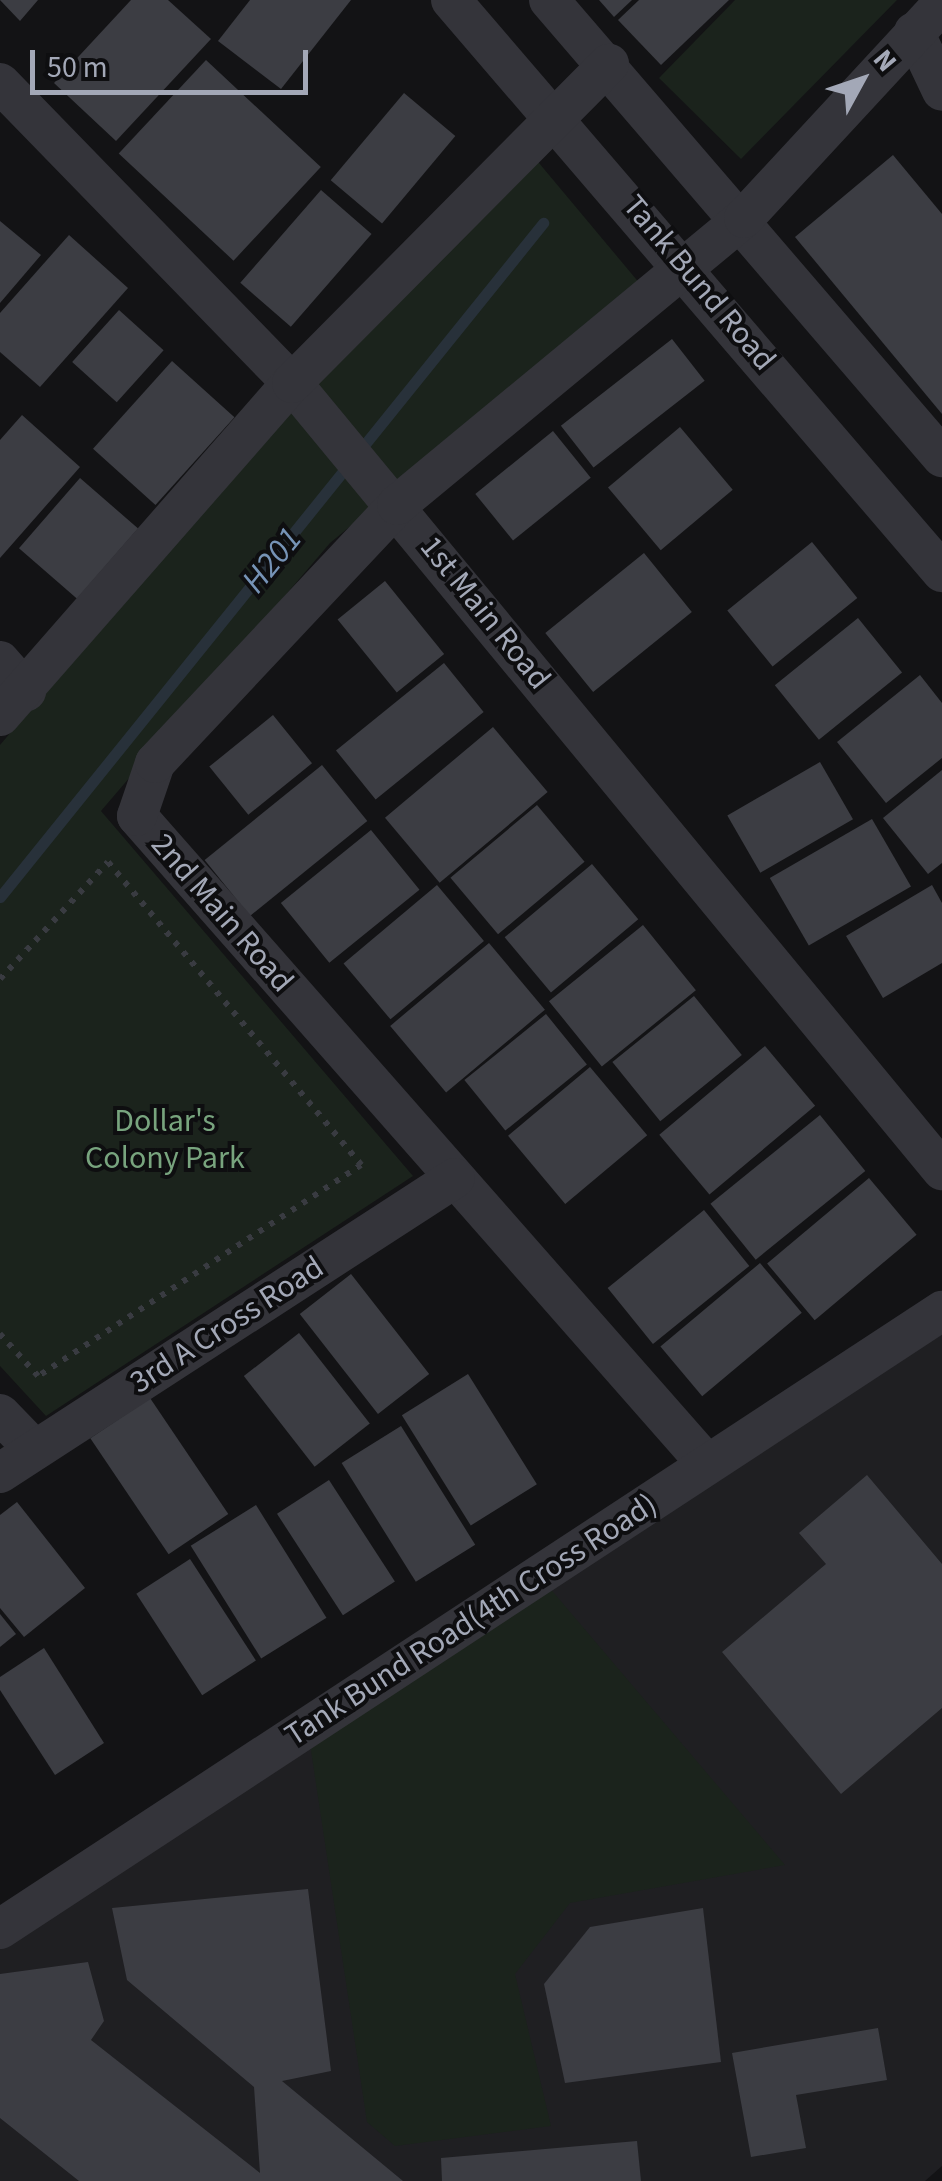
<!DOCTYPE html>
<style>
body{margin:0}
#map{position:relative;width:942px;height:2181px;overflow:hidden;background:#131315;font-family:"Source Sans 3",sans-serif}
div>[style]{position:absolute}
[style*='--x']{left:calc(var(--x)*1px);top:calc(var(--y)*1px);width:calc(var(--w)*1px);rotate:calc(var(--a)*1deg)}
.built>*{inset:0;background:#1f1f22}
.green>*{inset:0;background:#1b231c}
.stream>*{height:11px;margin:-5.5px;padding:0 5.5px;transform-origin:5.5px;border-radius:5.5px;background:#28313a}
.building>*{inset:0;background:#3c3d43;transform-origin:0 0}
.path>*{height:6px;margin-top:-3px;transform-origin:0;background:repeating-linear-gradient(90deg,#393b41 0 5px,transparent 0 13px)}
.minor>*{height:40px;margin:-20px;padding:0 20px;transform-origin:20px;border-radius:20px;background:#34343a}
span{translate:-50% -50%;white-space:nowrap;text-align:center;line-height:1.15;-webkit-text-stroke:8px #0e0e10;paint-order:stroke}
.street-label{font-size:32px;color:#a3a8b7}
.park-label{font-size:32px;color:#78a47e}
.water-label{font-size:35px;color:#7693b6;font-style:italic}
.north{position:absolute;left:812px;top:30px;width:100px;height:100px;-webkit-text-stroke:8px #0e0e10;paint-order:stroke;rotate:50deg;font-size:28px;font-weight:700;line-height:40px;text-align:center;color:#a3a8b7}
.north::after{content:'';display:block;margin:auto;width:35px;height:45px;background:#a3a8b7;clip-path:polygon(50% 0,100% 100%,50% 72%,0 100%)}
.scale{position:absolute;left:30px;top:50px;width:278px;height:45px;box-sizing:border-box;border:5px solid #a3a8b7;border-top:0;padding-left:12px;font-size:30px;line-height:35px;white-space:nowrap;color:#a3a8b7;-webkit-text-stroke:8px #0e0e10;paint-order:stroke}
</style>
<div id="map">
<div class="built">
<i style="clip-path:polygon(942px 1326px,942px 2166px,925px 2181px,0 2181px,0 1948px)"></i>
</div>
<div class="green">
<i style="clip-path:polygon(735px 0,897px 0,741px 159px,659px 78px)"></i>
<i style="clip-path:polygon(534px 157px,641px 285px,330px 543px,101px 811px,413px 1176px,46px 1416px,0 1366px,0 745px,311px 379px)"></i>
<i style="clip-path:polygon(548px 1586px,785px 1865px,570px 1903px,515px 1974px,551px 2126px,395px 2146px,367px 2122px,310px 1744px)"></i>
</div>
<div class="stream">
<i style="--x:0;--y:897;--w:866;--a:-51.14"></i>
</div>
<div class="building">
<i style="clip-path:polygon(0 0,38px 0,20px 21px)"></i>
<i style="clip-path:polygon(131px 0,168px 0,211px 39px,116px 141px,54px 83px)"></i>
<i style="clip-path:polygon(250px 0,351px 0,281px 89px,218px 41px)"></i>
<i style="clip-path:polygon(599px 0,632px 0,614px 17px)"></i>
<i style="clip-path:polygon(639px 0,729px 0,661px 65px,618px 20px)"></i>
<i style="left:206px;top:60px;width:157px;height:128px;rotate:43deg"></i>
<i style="left:404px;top:93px;width:67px;height:114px;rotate:40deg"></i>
<i style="clip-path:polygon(893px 155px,942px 214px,942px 414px,795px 237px)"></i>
<i style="left:321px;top:190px;width:67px;height:123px;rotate:41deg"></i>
<i style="clip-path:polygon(0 221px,41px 255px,0 303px)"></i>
<i style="clip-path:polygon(69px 235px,128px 288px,40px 387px,0 352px,0 313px)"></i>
<i style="left:119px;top:310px;width:60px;height:70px;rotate:42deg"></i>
<i style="left:672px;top:339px;width:53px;height:141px;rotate:52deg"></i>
<i style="left:172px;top:361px;width:84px;height:118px;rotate:42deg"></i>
<i style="clip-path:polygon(22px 415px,80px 467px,0 558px,0 440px)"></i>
<i style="left:680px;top:427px;width:82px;height:94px;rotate:50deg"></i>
<i style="left:553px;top:431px;width:60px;height:100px;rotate:51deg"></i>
<i style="left:80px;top:478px;width:77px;height:93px;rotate:41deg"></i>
<i style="left:812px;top:542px;width:72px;height:109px;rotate:51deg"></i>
<i style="left:644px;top:553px;width:76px;height:127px;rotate:51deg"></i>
<i style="left:385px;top:581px;width:94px;height:61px;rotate:51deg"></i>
<i style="left:858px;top:618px;width:70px;height:107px;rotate:51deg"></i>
<i style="left:444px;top:663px;width:63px;height:139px;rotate:51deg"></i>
<i style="clip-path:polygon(920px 675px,942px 703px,942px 758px,886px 803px,837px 742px)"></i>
<i style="left:273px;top:715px;width:62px;height:82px;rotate:51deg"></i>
<i style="left:493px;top:727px;width:85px;height:141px;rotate:50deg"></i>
<i style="left:820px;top:762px;width:66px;height:107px;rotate:60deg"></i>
<i style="left:322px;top:765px;width:72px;height:151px;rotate:51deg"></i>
<i style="clip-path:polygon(942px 770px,942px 863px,928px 874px,883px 818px)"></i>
<i style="left:537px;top:805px;width:74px;height:113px;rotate:50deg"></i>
<i style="left:872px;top:819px;width:78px;height:118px;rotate:60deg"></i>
<i style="left:371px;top:830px;width:77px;height:116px;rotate:51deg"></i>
<i style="left:592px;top:864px;width:72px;height:114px;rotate:50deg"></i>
<i style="left:437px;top:885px;width:73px;height:122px;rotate:50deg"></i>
<i style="clip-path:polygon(932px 885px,942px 903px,942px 963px,883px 998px,846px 936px)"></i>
<i style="left:643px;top:925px;width:84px;height:121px;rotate:51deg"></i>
<i style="left:489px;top:943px;width:87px;height:129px;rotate:50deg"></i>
<i style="left:694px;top:996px;width:76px;height:105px;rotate:51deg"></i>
<i style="left:546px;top:1014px;width:65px;height:105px;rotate:51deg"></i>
<i style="left:765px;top:1046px;width:78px;height:138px;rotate:50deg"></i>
<i style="left:590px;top:1067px;width:89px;height:107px;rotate:50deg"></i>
<i style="left:820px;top:1115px;width:72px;height:141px;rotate:51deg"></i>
<i style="left:869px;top:1178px;width:74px;height:133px;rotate:50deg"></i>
<i style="left:704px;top:1210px;width:72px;height:124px;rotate:51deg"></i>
<i style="left:760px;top:1263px;width:65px;height:130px;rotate:50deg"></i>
<i style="left:351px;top:1274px;width:127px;height:65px;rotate:52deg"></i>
<i style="left:299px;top:1333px;width:115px;height:70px;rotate:52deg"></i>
<i style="left:468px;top:1374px;width:130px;height:78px;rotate:58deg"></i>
<i style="left:150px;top:1398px;width:140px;height:72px;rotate:56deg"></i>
<i style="left:401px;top:1426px;width:140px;height:70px;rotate:58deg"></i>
<i style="clip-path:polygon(867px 1475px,942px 1564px,942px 1708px,841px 1794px,722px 1652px,826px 1564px,799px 1533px)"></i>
<i style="left:329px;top:1480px;width:121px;height:62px;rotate:57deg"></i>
<i style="clip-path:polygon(17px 1502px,85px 1588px,24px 1637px,0 1608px,0 1515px)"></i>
<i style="left:256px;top:1505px;width:133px;height:77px;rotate:58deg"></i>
<i style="left:190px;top:1559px;width:121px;height:64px;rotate:57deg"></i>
<i style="clip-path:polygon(0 1614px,16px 1634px,0 1647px)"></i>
<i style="clip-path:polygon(44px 1648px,104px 1743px,55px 1775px,0 1690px,0 1677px)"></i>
<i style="clip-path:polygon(308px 1889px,331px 2071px,282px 2081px,403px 2181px,79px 2181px,0 2118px,0 1974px,88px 1962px,104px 2021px,91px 2040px,260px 2173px,254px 2087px,127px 1980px,112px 1908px)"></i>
<i style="clip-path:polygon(703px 1908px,721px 2062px,565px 2083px,544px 1984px,590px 1927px)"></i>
<i style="clip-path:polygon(878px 2028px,887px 2080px,796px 2095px,806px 2148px,751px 2157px,732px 2053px)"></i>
<i style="clip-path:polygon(637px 2141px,641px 2181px,442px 2181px,441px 2158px)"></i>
</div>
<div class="path">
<i style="--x:0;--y:979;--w:159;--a:-47.3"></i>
<i style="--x:108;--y:862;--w:395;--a:50.1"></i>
<i style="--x:361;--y:1165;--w:386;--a:146.8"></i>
<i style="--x:38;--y:1376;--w:57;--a:-132.1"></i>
</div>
<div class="minor">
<i style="--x:451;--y:0;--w:754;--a:49.36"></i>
<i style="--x:549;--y:0;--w:603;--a:49.31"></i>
<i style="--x:914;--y:32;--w:65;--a:64.6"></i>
<i style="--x:0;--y:83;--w:419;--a:45.8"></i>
<i style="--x:292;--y:383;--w:1021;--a:50.45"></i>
<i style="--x:0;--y:661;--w:40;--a:49"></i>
<i style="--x:0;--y:716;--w:443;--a:-48.8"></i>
<i style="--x:292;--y:383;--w:450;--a:-45.2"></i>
<i style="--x:0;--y:1414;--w:50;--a:45.8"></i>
<i style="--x:707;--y:1464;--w:863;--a:-131.34"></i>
<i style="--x:137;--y:816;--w:56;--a:-71.2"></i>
<i style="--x:155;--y:763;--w:354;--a:-46.8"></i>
<i style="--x:397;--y:505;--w:450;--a:-39.6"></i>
<i style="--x:744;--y:218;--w:292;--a:-47.2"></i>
<i style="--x:0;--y:1473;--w:542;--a:-32.96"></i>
<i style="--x:0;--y:1929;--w:1127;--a:-33.27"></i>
</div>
<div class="street-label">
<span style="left:699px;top:283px;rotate:50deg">Tank Bund Road</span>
<span style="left:485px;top:613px;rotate:51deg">1st Main Road</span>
<span style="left:222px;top:913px;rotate:49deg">2nd Main Road</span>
<span style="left:227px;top:1325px;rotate:-33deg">3rd A Cross Road</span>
<span style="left:471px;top:1620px;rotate:-33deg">Tank Bund Road(4th Cross Road)</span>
</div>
<div class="park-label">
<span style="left:165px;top:1140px">Dollar's<br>Colony Park</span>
</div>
<div class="water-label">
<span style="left:272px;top:560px;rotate:-51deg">H201</span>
</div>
<div class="north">N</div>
<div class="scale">50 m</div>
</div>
